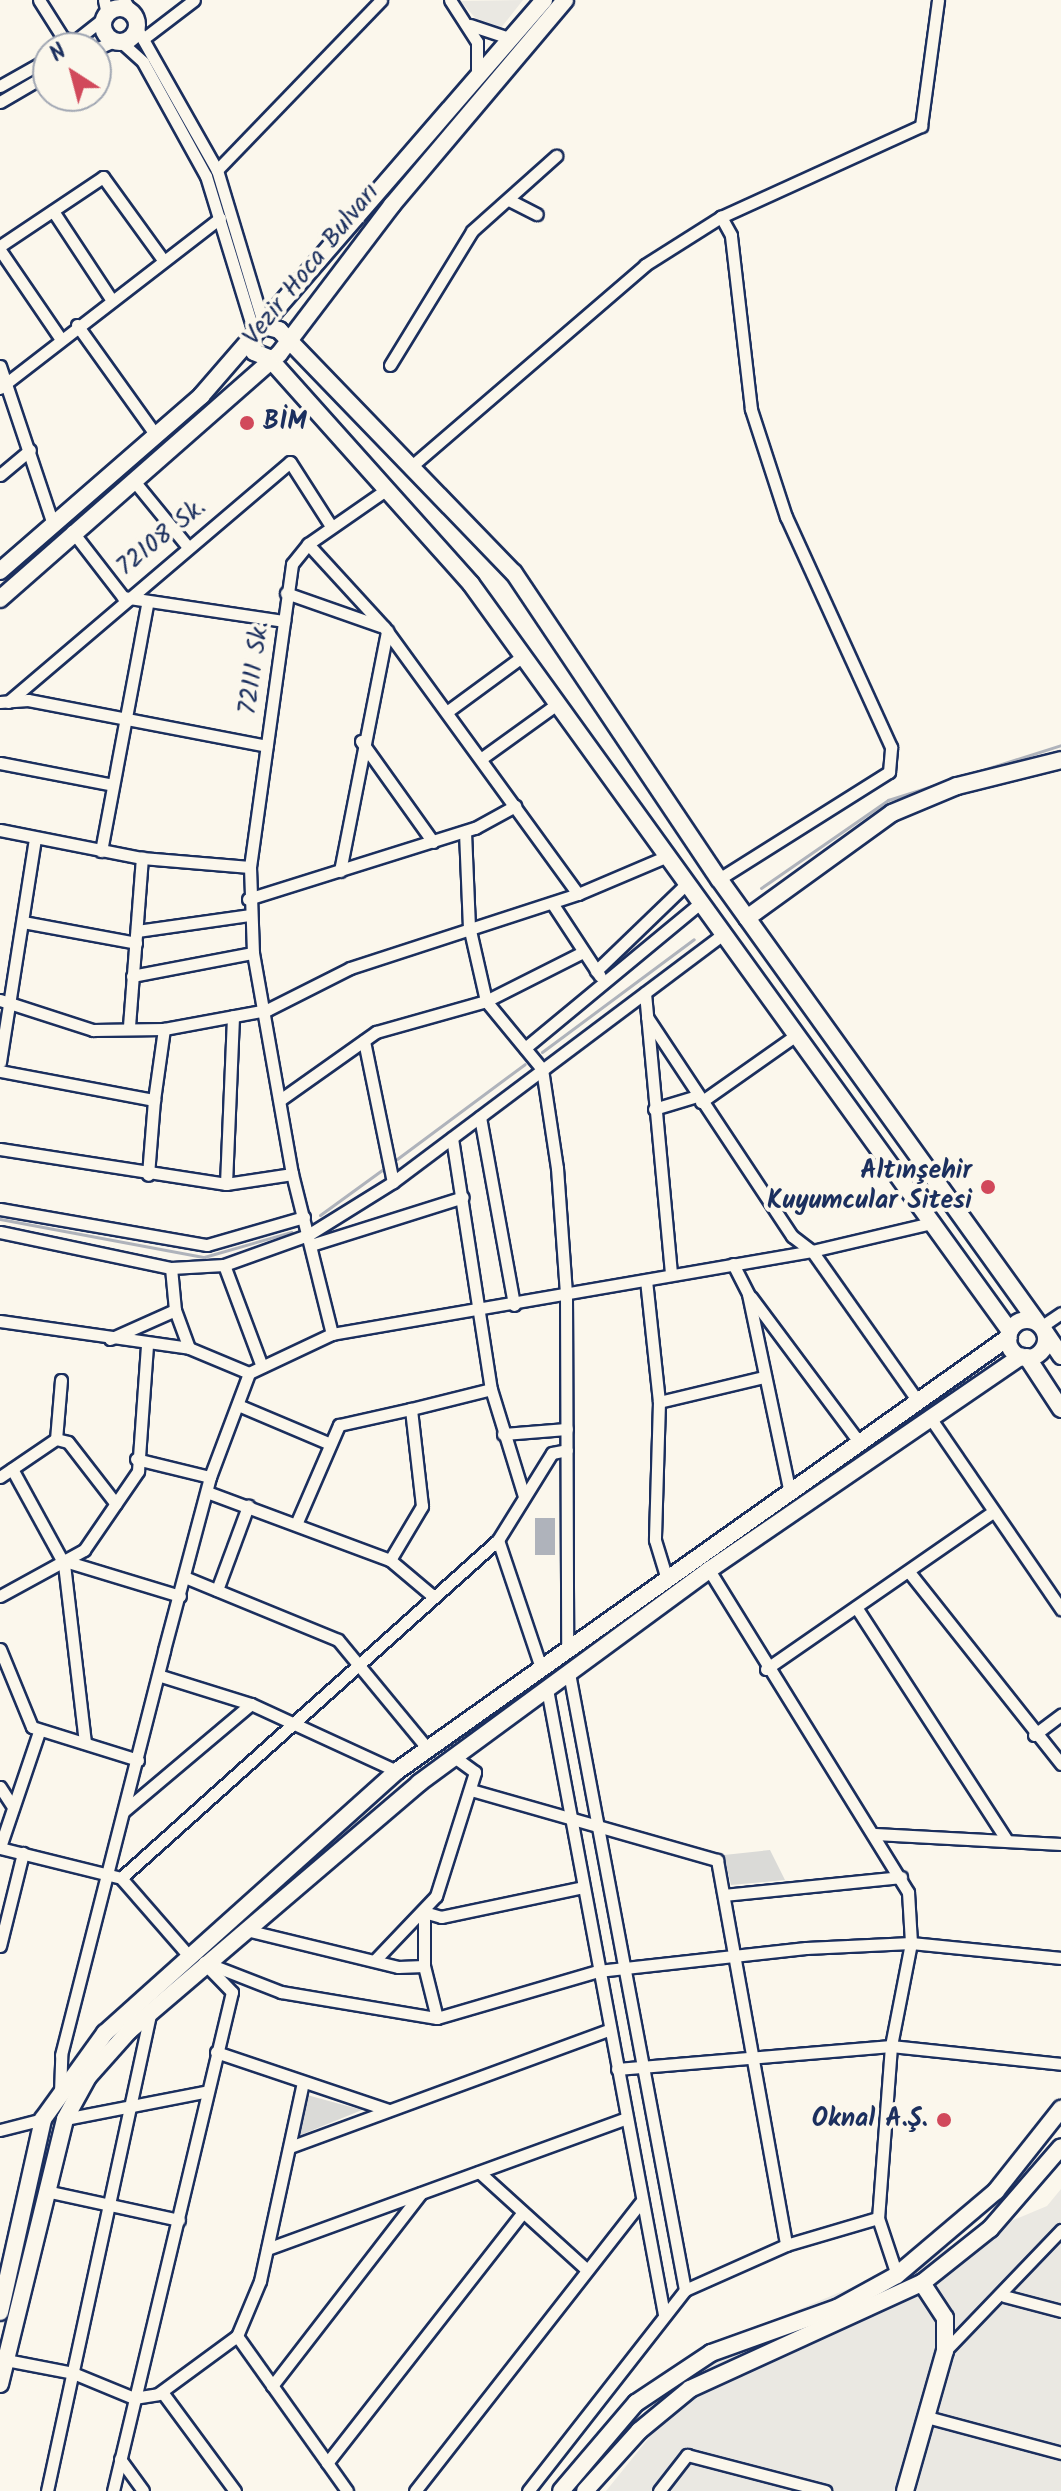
<!DOCTYPE html>
<meta charset="utf-8">
<style>
body{margin:0}
#map{position:relative;width:1061px;height:2491px;overflow:hidden;background:#fbf7ec;font-family:Kalam,sans-serif}
div>[style]{position:absolute}
[style*='--x']{left:calc(var(--x)*1px);top:calc(var(--y)*1px);width:calc(var(--w)*1px);rotate:calc(var(--a)*1deg)}
.built>*{inset:0;background:#eae8e2}
.green>*{inset:0;background:#dadad7}
.water>*{inset:0;background:#afb3bb;transform-origin:0 0}
.stream>*{height:3px;margin:-1.5px;padding:0 1.5px;transform-origin:1.5px;border-radius:1.5px;background:#afb3bb}
.roads{filter:drop-shadow(2px 0 #1b2f5e) drop-shadow(-2px 0 #1b2f5e) drop-shadow(0 2px #1b2f5e) drop-shadow(0 -2px #1b2f5e)}
.street>*{height:11px;margin:-5.5px;padding:0 5.5px;transform-origin:5.5px;border-radius:5.5px;background:#fbf7ec}
.secondary>*{height:16px;margin:-8px;padding:0 8px;transform-origin:8px;border-radius:8px;background:#fbf7ec}
.secondary>.ring{margin:-8px;padding:0;box-sizing:content-box;background:none;border:16px solid #fbf7ec;border-radius:50%}
.dots>*{width:22px;height:22px;translate:-50% -50%;box-sizing:border-box;border:4px solid #fbf7ec;border-radius:50%}
span{translate:-50% -50%;white-space:nowrap;text-align:center;line-height:1.15;-webkit-text-stroke:8px #fbf7ec;paint-order:stroke}
.street-label{font-size:26px;color:#1b2f5e}
.poi-label{font-size:26px;color:#1b2f5e;font-weight:700}
.left{translate:0 -50%;text-align:left}
.right{translate:-100% -50%;text-align:right}
.north{position:absolute;left:32px;top:32px;width:80px;height:80px;box-sizing:border-box;background:#fbf7ec;border:2px solid #a1a7b3;border-radius:50%;rotate:324deg;font-size:22px;font-weight:700;line-height:32px;text-align:center;color:#1b2f5e}
.north::after{content:'';display:block;margin:auto;width:28px;height:36px;background:#d1495b;clip-path:polygon(50% 0,100% 100%,50% 72%,0 100%)}
</style>
<div id="map">
<div class="built">
<i style="clip-path:polygon(523px 0,500px 29px,480px 23px,460px 1px)"></i>
<i style="clip-path:polygon(1061px 2189px,1061px 2491px,606px 2491px,702px 2372px,759px 2326px,1047px 2206px)"></i>
</div>
<div class="green">
<i style="clip-path:polygon(770px 1850px,785px 1880px,731px 1885px,724px 1855px)"></i>
<i style="clip-path:polygon(307px 2095px,362px 2110px,298px 2136px)"></i>
</div>
<div class="water">
<i style="left:535px;top:1518px;width:20px;height:37px"></i>
</div>
<div class="stream">
<i style="--x:761;--y:888;--w:155;--a:-34.7"></i>
<i style="--x:888;--y:800;--w:182;--a:-17.6"></i>
<i style="--x:542;--y:1052;--w:189;--a:-36.6"></i>
<i style="--x:397;--y:1159;--w:159;--a:-36.6"></i>
<i style="--x:320;--y:1215;--w:77;--a:-36"></i>
<i style="--x:0;--y:1219;--w:208;--a:10.6"></i>
<i style="--x:204;--y:1257;--w:91;--a:-16"></i>
</div>
<div class="roads">
<div class="street">
<i style="--x:39;--y:0;--w:45;--a:57.7"></i>
<i style="--x:63;--y:38;--w:14;--a:12"></i>
<i style="--x:104;--y:0;--w:14;--a:78"></i>
<i style="--x:124;--y:0;--w:14;--a:60"></i>
<i style="--x:450;--y:0;--w:50;--a:57.3"></i>
<i style="--x:477;--y:42;--w:36;--a:90"></i>
<i style="--x:470;--y:25;--w:44;--a:18.4"></i>
<i style="--x:136;--y:27;--w:164;--a:60.5"></i>
<i style="--x:217;--y:170;--w:163;--a:73.2"></i>
<i style="--x:143;--y:39;--w:64;--a:-37.4"></i>
<i style="--x:120;--y:41;--w:31;--a:42"></i>
<i style="--x:143;--y:62;--w:130;--a:61.1"></i>
<i style="--x:206;--y:176;--w:163;--a:72.9"></i>
<i style="--x:66;--y:48;--w:48;--a:-38.3"></i>
<i style="--x:96;--y:49;--w:20;--a:-24"></i>
<i style="--x:0;--y:86;--w:55;--a:-29.4"></i>
<i style="--x:0;--y:102;--w:56;--a:-30.3"></i>
<i style="--x:217;--y:170;--w:236;--a:-46"></i>
<i style="--x:509;--y:200;--w:31;--a:27"></i>
<i style="--x:53;--y:211;--w:105;--a:56.6"></i>
<i style="--x:0;--y:246;--w:124;--a:-33.8"></i>
<i style="--x:103;--y:177;--w:102;--a:54.1"></i>
<i style="--x:0;--y:250;--w:107;--a:55.7"></i>
<i style="--x:77;--y:325;--w:134;--a:54.4"></i>
<i style="--x:390;--y:365;--w:157;--a:-58.5"></i>
<i style="--x:472;--y:231;--w:113;--a:-41.8"></i>
<i style="--x:0;--y:366;--w:163;--a:71.5"></i>
<i style="--x:0;--y:388;--w:278;--a:-37.7"></i>
<i style="--x:414;--y:464;--w:305;--a:-40.7"></i>
<i style="--x:645;--y:265;--w:90;--a:-32.3"></i>
<i style="--x:721;--y:217;--w:220;--a:-24.5"></i>
<i style="--x:921;--y:126;--w:127;--a:-82.3"></i>
<i style="--x:0;--y:475;--w:39;--a:-40"></i>
<i style="--x:134;--y:481;--w:84;--a:50.8"></i>
<i style="--x:72;--y:531;--w:83;--a:52.3"></i>
<i style="--x:123;--y:597;--w:163;--a:8.5"></i>
<i style="--x:308;--y:544;--w:113;--a:47.5"></i>
<i style="--x:384;--y:627;--w:330;--a:54"></i>
<i style="--x:286;--y:593;--w:100;--a:19.3"></i>
<i style="--x:0;--y:702;--w:28;--a:-4"></i>
<i style="--x:28;--y:700;--w:243;--a:10.9"></i>
<i style="--x:8;--y:702;--w:370;--a:-40.4"></i>
<i style="--x:290;--y:462;--w:76;--a:57.4"></i>
<i style="--x:448;--y:711;--w:93;--a:-36.3"></i>
<i style="--x:361;--y:741;--w:124;--a:54.5"></i>
<i style="--x:482;--y:758;--w:92;--a:-35.8"></i>
<i style="--x:0;--y:763;--w:115;--a:11"></i>
<i style="--x:0;--y:830;--w:145;--a:11.2"></i>
<i style="--x:142;--y:858;--w:108;--a:4.8"></i>
<i style="--x:465;--y:832;--w:94;--a:87.6"></i>
<i style="--x:469;--y:926;--w:77;--a:77.2"></i>
<i style="--x:486;--y:1001;--w:88;--a:50.5"></i>
<i style="--x:542;--y:1069;--w:100;--a:81.4"></i>
<i style="--x:557;--y:1168;--w:127;--a:85.9"></i>
<i style="--x:566;--y:1295;--w:352;--a:89.8"></i>
<i style="--x:101;--y:851;--w:250;--a:-79.4"></i>
<i style="--x:340;--y:871;--w:245;--a:-78.9"></i>
<i style="--x:719;--y:879;--w:201;--a:-32.2"></i>
<i style="--x:889;--y:772;--w:25;--a:-85"></i>
<i style="--x:891;--y:747;--w:253;--a:-114.5"></i>
<i style="--x:786;--y:517;--w:114;--a:-108"></i>
<i style="--x:751;--y:409;--w:175;--a:-96.6"></i>
<i style="--x:731;--y:235;--w:21;--a:-119"></i>
<i style="--x:248;--y:899;--w:238;--a:-17.4"></i>
<i style="--x:475;--y:828;--w:46;--a:-28.8"></i>
<i style="--x:552;--y:903;--w:87;--a:56.7"></i>
<i style="--x:23;--y:922;--w:115;--a:10.5"></i>
<i style="--x:137;--y:931;--w:113;--a:-8.1"></i>
<i style="--x:596;--y:971;--w:125;--a:-44"></i>
<i style="--x:132;--y:976;--w:123;--a:-10.8"></i>
<i style="--x:645;--y:993;--w:283;--a:84.7"></i>
<i style="--x:0;--y:1000;--w:98;--a:17.9"></i>
<i style="--x:93;--y:1030;--w:71;--a:-0.8"></i>
<i style="--x:164;--y:1029;--w:105;--a:-10.5"></i>
<i style="--x:267;--y:1010;--w:93;--a:-26.8"></i>
<i style="--x:350;--y:968;--w:240;--a:-18"></i>
<i style="--x:578;--y:894;--w:95;--a:-23"></i>
<i style="--x:647;--y:1017;--w:263;--a:56.5"></i>
<i style="--x:792;--y:1236;--w:25;--a:37"></i>
<i style="--x:812;--y:1251;--w:184;--a:54.8"></i>
<i style="--x:129;--y:1026;--w:169;--a:-85.6"></i>
<i style="--x:364;--y:1041;--w:144;--a:78.4"></i>
<i style="--x:525;--y:1048;--w:227;--a:-39.6"></i>
<i style="--x:0;--y:1062;--w:227;--a:-81.1"></i>
<i style="--x:0;--y:1071;--w:157;--a:10.7"></i>
<i style="--x:154;--y:1100;--w:75;--a:94.6"></i>
<i style="--x:154;--y:1100;--w:72;--a:-82"></i>
<i style="--x:280;--y:1100;--w:118;--a:-35.3"></i>
<i style="--x:376;--y:1032;--w:114;--a:-15.7"></i>
<i style="--x:486;--y:1001;--w:109;--a:-26.8"></i>
<i style="--x:701;--y:1102;--w:115;--a:-35.1"></i>
<i style="--x:654;--y:1109;--w:45;--a:-16.8"></i>
<i style="--x:480;--y:1117;--w:191;--a:79.7"></i>
<i style="--x:452;--y:1138;--w:254;--a:81.2"></i>
<i style="--x:491;--y:1389;--w:112;--a:72.9"></i>
<i style="--x:0;--y:1149;--w:229;--a:8.8"></i>
<i style="--x:226;--y:1184;--w:67;--a:-8.6"></i>
<i style="--x:226;--y:1184;--w:168;--a:-87.6"></i>
<i style="--x:0;--y:1209;--w:210;--a:9.9"></i>
<i style="--x:207;--y:1245;--w:101;--a:-16.1"></i>
<i style="--x:0;--y:1232;--w:175;--a:11.9"></i>
<i style="--x:171;--y:1268;--w:53;--a:-3.2"></i>
<i style="--x:224;--y:1265;--w:89;--a:-19.7"></i>
<i style="--x:308;--y:1235;--w:100;--a:-31.9"></i>
<i style="--x:393;--y:1182;--w:413;--a:-36.9"></i>
<i style="--x:311;--y:1245;--w:159;--a:-17.5"></i>
<i style="--x:733;--y:1264;--w:34;--a:63"></i>
<i style="--x:748;--y:1294;--w:203;--a:78.1"></i>
<i style="--x:224;--y:1265;--w:106;--a:69.5"></i>
<i style="--x:646;--y:1280;--w:123;--a:83.9"></i>
<i style="--x:659;--y:1402;--w:138;--a:91.7"></i>
<i style="--x:655;--y:1540;--w:37;--a:73"></i>
<i style="--x:751;--y:1297;--w:182;--a:53.3"></i>
<i style="--x:175;--y:1310;--w:40;--a:69.8"></i>
<i style="--x:0;--y:1321;--w:191;--a:8.1"></i>
<i style="--x:189;--y:1348;--w:65;--a:22.6"></i>
<i style="--x:1042;--y:1326;--w:23;--a:-34"></i>
<i style="--x:332;--y:1334;--w:165;--a:-104"></i>
<i style="--x:292;--y:1174;--w:224;--a:-100"></i>
<i style="--x:253;--y:953;--w:86;--a:-92"></i>
<i style="--x:250;--y:867;--w:306;--a:-82.1"></i>
<i style="--x:292;--y:564;--w:26;--a:-51"></i>
<i style="--x:308;--y:544;--w:96;--a:-34.8"></i>
<i style="--x:110;--y:1339;--w:71;--a:-24"></i>
<i style="--x:175;--y:1310;--w:42;--a:-95.4"></i>
<i style="--x:61;--y:1380;--w:59;--a:94.8"></i>
<i style="--x:56;--y:1439;--w:12;--a:14"></i>
<i style="--x:68;--y:1442;--w:78;--a:52.3"></i>
<i style="--x:659;--y:1402;--w:108;--a:-13.4"></i>
<i style="--x:238;--y:1405;--w:98;--a:22.9"></i>
<i style="--x:933;--y:1422;--w:227;--a:55.6"></i>
<i style="--x:503;--y:1434;--w:64;--a:-4.5"></i>
<i style="--x:136;--y:1459;--w:76;--a:13.7"></i>
<i style="--x:12;--y:1469;--w:108;--a:61.3"></i>
<i style="--x:64;--y:1564;--w:180;--a:83.3"></i>
<i style="--x:0;--y:1477;--w:68;--a:-34.2"></i>
<i style="--x:207;--y:1492;--w:195;--a:20.4"></i>
<i style="--x:390;--y:1560;--w:57;--a:40.1"></i>
<i style="--x:297;--y:1522;--w:106;--a:-66.6"></i>
<i style="--x:339;--y:1425;--w:74;--a:-12.5"></i>
<i style="--x:498;--y:1540;--w:132;--a:71.4"></i>
<i style="--x:390;--y:1560;--w:63;--a:-59.3"></i>
<i style="--x:422;--y:1506;--w:98;--a:-96.5"></i>
<i style="--x:411;--y:1409;--w:82;--a:-14"></i>
<i style="--x:68;--y:1562;--w:117;--a:16.9"></i>
<i style="--x:709;--y:1570;--w:379;--a:58.3"></i>
<i style="--x:908;--y:1892;--w:51;--a:86.6"></i>
<i style="--x:911;--y:1943;--w:105;--a:101"></i>
<i style="--x:891;--y:2046;--w:172;--a:94.3"></i>
<i style="--x:878;--y:2218;--w:60;--a:71.6"></i>
<i style="--x:909;--y:1572;--w:245;--a:51.6"></i>
<i style="--x:187;--y:1578;--w:163;--a:22.3"></i>
<i style="--x:338;--y:1640;--w:141;--a:50.5"></i>
<i style="--x:217;--y:1590;--w:90;--a:-69.7"></i>
<i style="--x:0;--y:1596;--w:96;--a:-28.7"></i>
<i style="--x:84;--y:1550;--w:96;--a:-55.6"></i>
<i style="--x:138;--y:1471;--w:127;--a:-85.9"></i>
<i style="--x:856;--y:1607;--w:278;--a:57.1"></i>
<i style="--x:0;--y:1649;--w:84;--a:67.7"></i>
<i style="--x:32;--y:1727;--w:111;--a:17.3"></i>
<i style="--x:766;--y:1669;--w:276;--a:-34.7"></i>
<i style="--x:569;--y:1673;--w:628;--a:79.35"></i>
<i style="--x:161;--y:1676;--w:94;--a:17.3"></i>
<i style="--x:251;--y:1704;--w:161;--a:24.7"></i>
<i style="--x:547;--y:1689;--w:636;--a:79.4"></i>
<i style="--x:1034;--y:1735;--w:34;--a:-37"></i>
<i style="--x:0;--y:1787;--w:24;--a:57"></i>
<i style="--x:471;--y:1790;--w:256;--a:15.9"></i>
<i style="--x:717;--y:1860;--w:391;--a:79.8"></i>
<i style="--x:124;--y:1811;--w:166;--a:-40.1"></i>
<i style="--x:875;--y:1834;--w:186;--a:3.1"></i>
<i style="--x:0;--y:1847;--w:121;--a:-71.3"></i>
<i style="--x:0;--y:1848;--w:125;--a:13.9"></i>
<i style="--x:121;--y:1878;--w:103;--a:48.9"></i>
<i style="--x:121;--y:1878;--w:506;--a:-41.88"></i>
<i style="--x:498;--y:1540;--w:102;--a:-58.2"></i>
<i style="--x:552;--y:1453;--w:15;--a:-11"></i>
<i style="--x:724;--y:1895;--w:178;--a:-5.8"></i>
<i style="--x:246;--y:1930;--w:156;--a:13.7"></i>
<i style="--x:398;--y:1967;--w:26;--a:-2"></i>
<i style="--x:0;--y:1946;--w:96;--a:-76.1"></i>
<i style="--x:376;--y:1959;--w:87;--a:-46.4"></i>
<i style="--x:436;--y:1896;--w:130;--a:-72.5"></i>
<i style="--x:475;--y:1772;--w:26;--a:-144"></i>
<i style="--x:204;--y:1962;--w:83;--a:21.3"></i>
<i style="--x:281;--y:1992;--w:158;--a:9.5"></i>
<i style="--x:437;--y:2018;--w:168;--a:-16.3"></i>
<i style="--x:598;--y:1971;--w:209;--a:-6.3"></i>
<i style="--x:806;--y:1948;--w:105;--a:-2.7"></i>
<i style="--x:911;--y:1943;--w:151;--a:5.7"></i>
<i style="--x:437;--y:2018;--w:54;--a:-104"></i>
<i style="--x:424;--y:1966;--w:54;--a:-90"></i>
<i style="--x:424;--y:1912;--w:18;--a:16"></i>
<i style="--x:441;--y:1917;--w:145;--a:-11.9"></i>
<i style="--x:216;--y:2052;--w:182;--a:18.6"></i>
<i style="--x:617;--y:2069;--w:275;--a:-4.8"></i>
<i style="--x:891;--y:2046;--w:171;--a:6"></i>
<i style="--x:60;--y:2093;--w:38;--a:-88"></i>
<i style="--x:61;--y:2055;--w:418;--a:-75.7"></i>
<i style="--x:164;--y:1650;--w:179;--a:-75.1"></i>
<i style="--x:210;--y:1477;--w:111;--a:-69.4"></i>
<i style="--x:249;--y:1373;--w:92;--a:-25.2"></i>
<i style="--x:332;--y:1334;--w:487;--a:-9.8"></i>
<i style="--x:812;--y:1251;--w:122;--a:-13.2"></i>
<i style="--x:65;--y:2119;--w:142;--a:-11"></i>
<i style="--x:0;--y:2130;--w:44;--a:-14.3"></i>
<i style="--x:290;--y:2147;--w:339;--a:-20.2"></i>
<i style="--x:479;--y:2172;--w:146;--a:42.2"></i>
<i style="--x:46;--y:2191;--w:136;--a:12.3"></i>
<i style="--x:267;--y:2249;--w:380;--a:-20"></i>
<i style="--x:1004;--y:2296;--w:59;--a:14.7"></i>
<i style="--x:237;--y:2336;--w:190;--a:54.6"></i>
<i style="--x:945;--y:2351;--w:168;--a:-46.2"></i>
<i style="--x:6;--y:2360;--w:68;--a:11"></i>
<i style="--x:73;--y:2373;--w:66;--a:22.3"></i>
<i style="--x:134;--y:2398;--w:24;--a:-9"></i>
<i style="--x:158;--y:2394;--w:98;--a:-36.3"></i>
<i style="--x:237;--y:2336;--w:60;--a:-67.3"></i>
<i style="--x:260;--y:2281;--w:199;--a:-77.8"></i>
<i style="--x:272;--y:2386;--w:244;--a:-52.3"></i>
<i style="--x:162;--y:2392;--w:123;--a:53.6"></i>
<i style="--x:927;--y:2417;--w:139;--a:15"></i>
<i style="--x:120;--y:2459;--w:39;--a:54"></i>
<i style="--x:327;--y:2463;--w:318;--a:-52"></i>
<i style="--x:47;--y:2491;--w:491;--a:-77.8"></i>
<i style="--x:113;--y:2491;--w:513;--a:-76.59"></i>
<i style="--x:232;--y:1992;--w:37;--a:-134"></i>
<i style="--x:415;--y:2491;--w:367;--a:-52"></i>
<i style="--x:528;--y:2491;--w:255;--a:-52"></i>
<i style="--x:685;--y:2290;--w:111;--a:-24"></i>
<i style="--x:786;--y:2245;--w:96;--a:-16.4"></i>
<i style="--x:659;--y:2491;--w:46;--a:-52.1"></i>
<i style="--x:687;--y:2455;--w:143;--a:14.6"></i>
</div>
<div class="secondary">
<i class="ring" style="left:103px;top:8px;width:18px;height:18px"></i>
<i style="--x:264;--y:326;--w:16;--a:15"></i>
<i style="--x:279;--y:330;--w:338;--a:46"></i>
<i style="--x:514;--y:573;--w:368;--a:56.2"></i>
<i style="--x:719;--y:879;--w:545;--a:54.33"></i>
<i style="--x:251;--y:339;--w:13;--a:77"></i>
<i style="--x:254;--y:352;--w:16;--a:22"></i>
<i style="--x:269;--y:358;--w:303;--a:48.2"></i>
<i style="--x:471;--y:584;--w:921;--a:54.19"></i>
<i style="--x:0;--y:571;--w:267;--a:-41"></i>
<i style="--x:201;--y:396;--w:524;--a:-49.1"></i>
<i style="--x:0;--y:599;--w:371;--a:-41.3"></i>
<i style="--x:279;--y:354;--w:187;--a:-52.8"></i>
<i style="--x:392;--y:205;--w:268;--a:-49.8"></i>
<i style="--x:747;--y:918;--w:179;--a:-35.9"></i>
<i style="--x:892;--y:813;--w:70;--a:-22.6"></i>
<i style="--x:957;--y:786;--w:107;--a:-14"></i>
<i class="ring" style="left:1008px;top:1320px;width:22px;height:22px"></i>
<i style="--x:1045;--y:1332;--w:29;--a:56"></i>
<i style="--x:1027;--y:1357;--w:62;--a:56.8"></i>
<i style="--x:0;--y:2312;--w:198;--a:-77.4"></i>
<i style="--x:43;--y:2119;--w:106;--a:-54.2"></i>
<i style="--x:105;--y:2033;--w:392;--a:-41.9"></i>
<i style="--x:397;--y:1771;--w:750;--a:-35.34"></i>
<i style="--x:0;--y:2384;--w:273;--a:-76.2"></i>
<i style="--x:65;--y:2119;--w:48;--a:-61.3"></i>
<i style="--x:88;--y:2077;--w:62;--a:-48.3"></i>
<i style="--x:129;--y:2031;--w:382;--a:-40.5"></i>
<i style="--x:419;--y:1783;--w:360;--a:-36.3"></i>
<i style="--x:709;--y:1570;--w:378;--a:-34.4"></i>
<i style="--x:561;--y:2491;--w:116;--a:-49.6"></i>
<i style="--x:636;--y:2403;--w:90;--a:-33.7"></i>
<i style="--x:711;--y:2353;--w:134;--a:-19.7"></i>
<i style="--x:837;--y:2308;--w:68;--a:-28.8"></i>
<i style="--x:897;--y:2275;--w:130;--a:-40.3"></i>
<i style="--x:996;--y:2191;--w:105;--a:-51.6"></i>
<i style="--x:585;--y:2491;--w:81;--a:-48"></i>
<i style="--x:639;--y:2431;--w:66;--a:-39.5"></i>
<i style="--x:690;--y:2389;--w:255;--a:-24.6"></i>
<i style="--x:922;--y:2283;--w:87;--a:-38.5"></i>
<i style="--x:990;--y:2229;--w:108;--a:-49.1"></i>
<i style="--x:905;--y:2491;--w:146;--a:-74.1"></i>
<i style="--x:945;--y:2351;--w:33;--a:-90"></i>
<i style="--x:945;--y:2318;--w:42;--a:-123.3"></i>
</div>
</div>
<div class="dots">
<i style="left:247px;top:423px;background:#d1495b"></i>
<i style="left:988px;top:1187px;background:#d1495b"></i>
<i style="left:944px;top:2120px;background:#d1495b"></i>
</div>
<div class="street-label">
<span style="left:312px;top:265px;rotate:-51deg">Vezir Hoca Bulvarı</span>
<span style="left:162px;top:538px;rotate:-39deg">72108 Sk.</span>
<span style="left:255px;top:668px;rotate:-82deg">72111 Sk.</span>
</div>
<div class="poi-label">
<span class="left" style="left:263px;top:423px">BİM</span>
<span class="right" style="left:972px;top:1187px">Altınşehir<br>Kuyumcular Sitesi</span>
<span class="right" style="left:928px;top:2120px">Oknal A.Ş.</span>
</div>
<div class="north">N</div>
</div>
